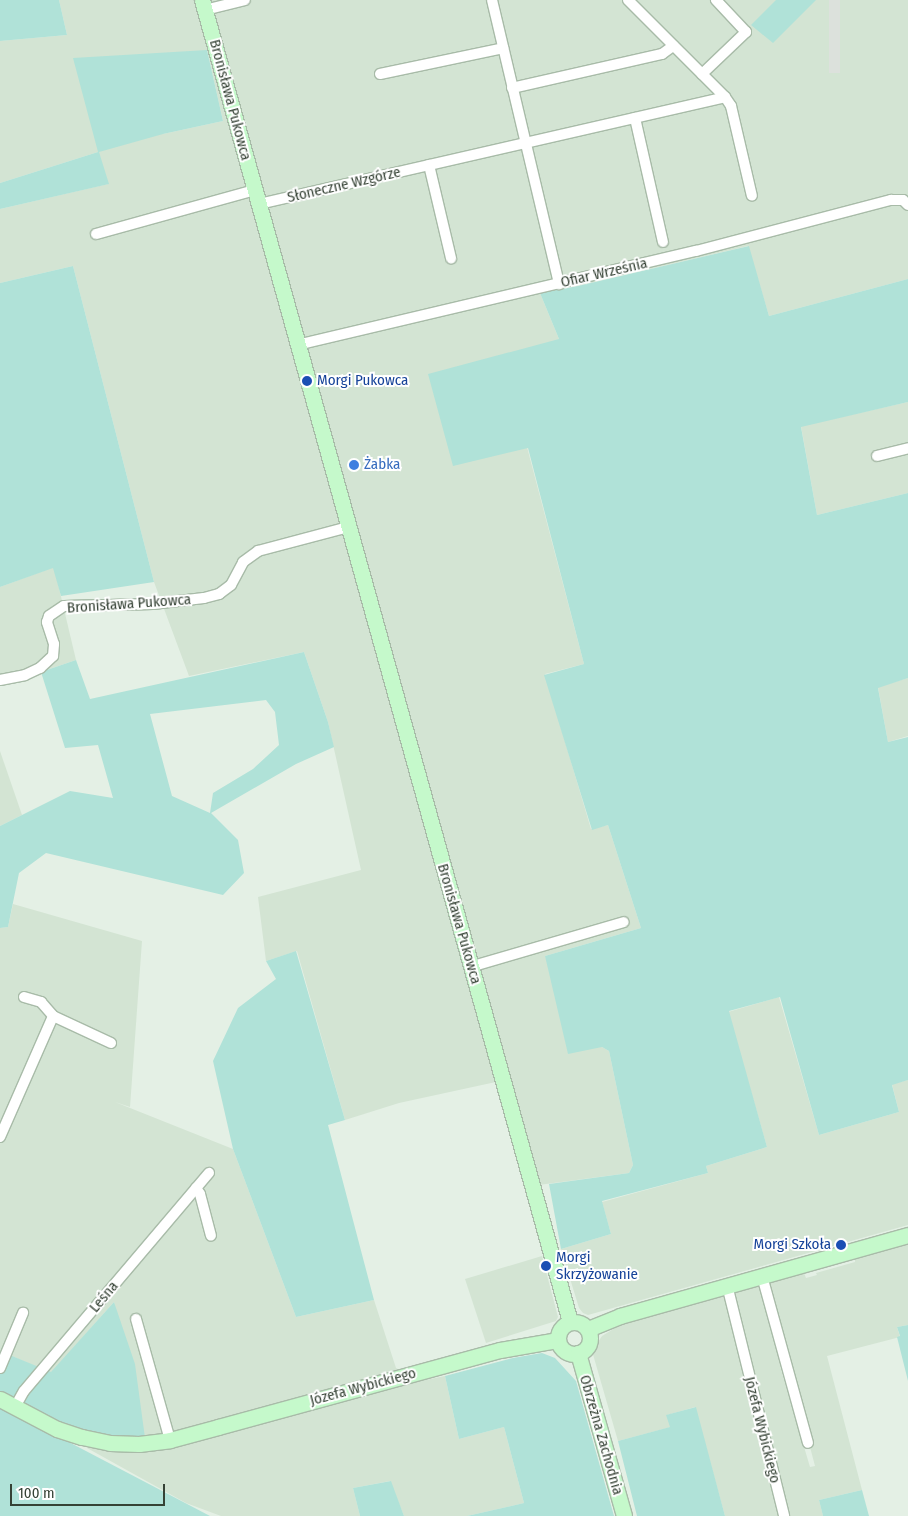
<!DOCTYPE html>
<meta charset="utf-8">
<style>
body{margin:0}
#map{position:relative;width:908px;height:1516px;overflow:hidden;background:#e4f0e5;font-family:"Fira Sans Condensed",sans-serif}
div>[style]{position:absolute}
[style*='--x']{left:calc(var(--x)*1px);top:calc(var(--y)*1px);width:calc(var(--w)*1px);rotate:calc(var(--a)*1deg)}
.residential>*{inset:0;background:#d3e4d3}
.green>*{inset:0;background:#b0e2d8}
.parking>*{inset:0;background:#dce1dc;transform-origin:0 0}
.roads{filter:drop-shadow(1px 0 #a8bba8) drop-shadow(-1px 0 #a8bba8) drop-shadow(0 1px #a8bba8) drop-shadow(0 -1px #a8bba8)}
.street>*{height:10px;margin:-5px;padding:0 5px;transform-origin:5px;border-radius:5px;background:#fff}
.secondary>*{height:15px;margin:-7.5px;padding:0 7.5px;transform-origin:7.5px;border-radius:7.5px;background:#c5f9cb}
.secondary>.ring{margin:-7.5px;padding:0;box-sizing:content-box;background:none;border:15px solid #c5f9cb;border-radius:50%}
.dots>*{width:14px;height:14px;translate:-50% -50%;box-sizing:border-box;border:2px solid #fff;border-radius:50%}
span{translate:-50% -50%;white-space:nowrap;text-align:center;line-height:1.15;-webkit-text-stroke:4px #fff;paint-order:stroke}
.street-label{font-size:15px;color:#354235}
.transit-label{font-size:15px;color:#164399}
.left{translate:0 -50%;text-align:left}
.right{translate:-100% -50%;text-align:right}
.shop-label{font-size:15px;color:#366cbe}
.scale{position:absolute;left:10px;top:1484px;width:155px;height:22px;box-sizing:border-box;border:2px solid #354235;border-top:0;padding-left:6px;font-size:15px;line-height:18px;white-space:nowrap;color:#354235;-webkit-text-stroke:4px #fff;paint-order:stroke}
</style>
<div id="map">
<div class="residential">
<i style="clip-path:polygon(evenodd,59px 0,908px 0,908px 279px,769px 316px,748px 246px,578px 286px,540px 293px,559px 339px,527px 447px,584px 664px,545px 674px,591px 829px,608px 825px,641px 928px,545px 956px,602px 1047px,609px 1051px,633px 1165px,629px 1173px,531px 1186px,505px 1080px,399px 1103px,345px 1120px,297px 951px,266px 961px,258px 897px,361px 870px,328px 722px,304px 652px,189px 676px,154px 582px,73px 266px,0 283px,0 209px,108px 184px,98px 152px,0 183px,0 41px,67px 35px,59px 0,207px 50px,223px 121px,163px 134px,207px 50px)"></i>
<i style="clip-path:polygon(908px 402px,908px 493px,817px 515px,801px 426px)"></i>
<i style="clip-path:polygon(54px 567px,76px 660px,0 686px,0 587px)"></i>
<i style="clip-path:polygon(908px 678px,908px 736px,888px 742px,878px 687px)"></i>
<i style="clip-path:polygon(0 751px,22px 815px,0 826px)"></i>
<i style="clip-path:polygon(13px 904px,142px 941px,130px 1107px,115px 1102px,233px 1149px,296px 1317px,374px 1300px,396px 1368px,421px 1381px,445px 1376px,459px 1439px,504px 1427px,524px 1503px,467px 1516px,404px 1516px,390px 1481px,353px 1488px,360px 1516px,221px 1516px,186px 1503px,87px 1448px,146px 1447px,114px 1302px,51px 1373px,0 1351px,0 928px,8px 927px)"></i>
<i style="clip-path:polygon(779px 997px,819px 1135px,899px 1112px,892px 1084px,908px 1080px,908px 1225px,588px 1315px,583px 1313px,579px 1308px,561px 1249px,611px 1234px,602px 1202px,708px 1173px,706px 1166px,767px 1147px,728px 1012px)"></i>
<i style="clip-path:polygon(evenodd,908px 1244px,908px 1325px,897px 1327px,900px 1337px,827px 1356px,862px 1490px,819px 1500px,823px 1516px,725px 1516px,695px 1407px,667px 1415px,671px 1427px,618px 1441px,592px 1351px,602px 1336px,615px 1328px,637px 1320px,723px 1293px,725px 1298px,736px 1294px,736px 1291px,804px 1273px,806px 1278px,817px 1275px,816px 1273px,855px 1262px,855px 1259px,908px 1244px,788px 1364px,815px 1466px,810px 1467px,780px 1366px,788px 1364px)"></i>
<i style="clip-path:polygon(542px 1256px,558px 1317px,556px 1321px,486px 1343px,465px 1279px)"></i>
</div>
<div class="green">
<i style="clip-path:polygon(0 0,59px 0,67px 35px,0 41px)"></i>
<i style="clip-path:polygon(776px 0,816px 0,773px 43px,751px 25px)"></i>
<i style="clip-path:polygon(207px 50px,223px 121px,163px 134px,99px 152px,109px 184px,0 209px,0 183px,98px 152px,73px 58px)"></i>
<i style="clip-path:polygon(749px 246px,769px 316px,908px 279px,908px 402px,801px 427px,817px 515px,908px 493px,908px 678px,878px 688px,888px 742px,908px 737px,908px 1080px,892px 1085px,899px 1112px,819px 1135px,780px 997px,729px 1011px,767px 1147px,706px 1166px,708px 1173px,602px 1201px,611px 1234px,561px 1249px,549px 1184px,629px 1173px,633px 1165px,609px 1051px,602px 1047px,568px 1054px,545px 956px,641px 928px,608px 825px,592px 830px,544px 675px,584px 664px,528px 448px,453px 466px,428px 374px,559px 339px,540px 293px,578px 286px)"></i>
<i style="clip-path:polygon(73px 266px,154px 582px,61px 596px,53px 568px,0 587px,0 283px)"></i>
<i style="clip-path:polygon(evenodd,304px 652px,328px 722px,334px 747px,296px 764px,211px 813px,238px 840px,244px 873px,223px 895px,46px 853px,19px 873px,8px 927px,0 928px,0 826px,70px 791px,113px 798px,98px 745px,65px 748px,41px 672px,76px 660px,90px 699px,304px 652px,266px 700px,275px 712px,279px 745px,253px 769px,213px 793px,210px 813px,172px 796px,150px 714px,266px 700px)"></i>
<i style="clip-path:polygon(296px 951px,345px 1120px,328px 1125px,374px 1300px,296px 1317px,233px 1149px,213px 1061px,238px 1008px,276px 979px,266px 961px)"></i>
<i style="clip-path:polygon(114px 1302px,135px 1364px,145px 1438px,109px 1437px,71px 1427px,0 1392px,0 1351px,51px 1372px)"></i>
<i style="clip-path:polygon(908px 1325px,908px 1381px,897px 1337px,900px 1336px,897px 1327px)"></i>
<i style="clip-path:polygon(542px 1353px,555px 1358px,576px 1381px,614px 1516px,467px 1516px,524px 1503px,504px 1427px,459px 1439px,445px 1376px,513px 1358px)"></i>
<i style="clip-path:polygon(0 1406px,210px 1516px,0 1516px)"></i>
<i style="clip-path:polygon(696px 1407px,725px 1516px,637px 1516px,618px 1441px,670px 1427px,666px 1415px)"></i>
<i style="clip-path:polygon(391px 1481px,404px 1516px,360px 1516px,353px 1488px)"></i>
<i style="clip-path:polygon(862px 1490px,869px 1516px,823px 1516px,819px 1500px)"></i>
</div>
<div class="parking">
<i style="left:829px;top:0;width:11px;height:73px"></i>
</div>
<div class="roads">
<div class="street">
<i style="--x:492;--y:0;--w:292;--a:76.7"></i>
<i style="--x:628;--y:0;--w:137;--a:45"></i>
<i style="--x:725;--y:97;--w:11;--a:56"></i>
<i style="--x:731;--y:106;--w:92;--a:76.9"></i>
<i style="--x:205;--y:10;--w:41;--a:-14"></i>
<i style="--x:380;--y:74;--w:126;--a:-11.9"></i>
<i style="--x:702;--y:74;--w:61;--a:-43.7"></i>
<i style="--x:746;--y:32;--w:44;--a:-133.2"></i>
<i style="--x:512;--y:88;--w:154;--a:-12.8"></i>
<i style="--x:662;--y:54;--w:14;--a:-36"></i>
<i style="--x:635;--y:118;--w:127;--a:77.3"></i>
<i style="--x:429;--y:165;--w:96;--a:76.7"></i>
<i style="--x:259;--y:204;--w:478;--a:-12.9"></i>
<i style="--x:96;--y:234;--w:165;--a:-15.5"></i>
<i style="--x:297;--y:345;--w:410;--a:-13.3"></i>
<i style="--x:696;--y:251;--w:202;--a:-14.7"></i>
<i style="--x:891;--y:200;--w:12;--a:0"></i>
<i style="--x:903;--y:200;--w:7;--a:45"></i>
<i style="--x:877;--y:456;--w:32;--a:-14"></i>
<i style="--x:0;--y:680;--w:25;--a:-11"></i>
<i style="--x:25;--y:675;--w:17;--a:-25"></i>
<i style="--x:40;--y:668;--w:18;--a:-43"></i>
<i style="--x:53;--y:656;--w:12;--a:-85"></i>
<i style="--x:54;--y:644;--w:23;--a:-108"></i>
<i style="--x:47;--y:622;--w:6;--a:-72"></i>
<i style="--x:49;--y:616;--w:18;--a:-34"></i>
<i style="--x:64;--y:606;--w:89;--a:-1.3"></i>
<i style="--x:153;--y:604;--w:51;--a:-6.7"></i>
<i style="--x:204;--y:598;--w:16;--a:-15"></i>
<i style="--x:219;--y:594;--w:15;--a:-37"></i>
<i style="--x:231;--y:585;--w:26;--a:-62"></i>
<i style="--x:243;--y:562;--w:19;--a:-36"></i>
<i style="--x:258;--y:551;--w:93;--a:-14.9"></i>
<i style="--x:470;--y:967;--w:160;--a:-16.3"></i>
<i style="--x:24;--y:997;--w:18;--a:16"></i>
<i style="--x:41;--y:1002;--w:18;--a:49"></i>
<i style="--x:53;--y:1016;--w:64;--a:25"></i>
<i style="--x:0;--y:1137;--w:132;--a:-66.3"></i>
<i style="--x:196;--y:1188;--w:7;--a:56"></i>
<i style="--x:200;--y:1194;--w:43;--a:75.3"></i>
<i style="--x:762;--y:1276;--w:173;--a:74.6"></i>
<i style="--x:727;--y:1285;--w:238;--a:76.1"></i>
<i style="--x:136;--y:1319;--w:126;--a:74.3"></i>
<i style="--x:0;--y:1368;--w:60;--a:-67.3"></i>
<i style="--x:15;--y:1407;--w:18;--a:-61"></i>
<i style="--x:24;--y:1391;--w:286;--a:-49.7"></i>
</div>
<div class="secondary">
<i style="--x:202;--y:0;--w:1372;--a:74.44"></i>
<i class="ring" style="left:558px;top:1322px;width:17px;height:17px"></i>
<i style="--x:588;--y:1329;--w:35;--a:-22"></i>
<i style="--x:620;--y:1316;--w:299;--a:-15.7"></i>
<i style="--x:578;--y:1353;--w:169;--a:74.2"></i>
<i style="--x:0;--y:1399;--w:64;--a:27.8"></i>
<i style="--x:57;--y:1429;--w:26;--a:18"></i>
<i style="--x:82;--y:1437;--w:29;--a:12"></i>
<i style="--x:110;--y:1443;--w:29;--a:2"></i>
<i style="--x:139;--y:1444;--w:31;--a:-7"></i>
<i style="--x:170;--y:1440;--w:50;--a:-15.2"></i>
<i style="--x:218;--y:1427;--w:292;--a:-15.3"></i>
<i style="--x:500;--y:1350;--w:59;--a:-9.8"></i>
</div>
</div>
<div class="dots">
<i style="left:307px;top:381px;background:#1a4fb4"></i>
<i style="left:354px;top:465px;background:#3f7fe0"></i>
<i style="left:841px;top:1245px;background:#1a4fb4"></i>
<i style="left:546px;top:1266px;background:#1a4fb4"></i>
</div>
<div class="street-label">
<span style="left:230px;top:100px;rotate:75deg">Bronisława Pukowca</span>
<span style="left:344px;top:185px;rotate:-13deg">Słoneczne Wzgórze</span>
<span style="left:604px;top:273px;rotate:-13deg">Ofiar Września</span>
<span style="left:129px;top:604px;rotate:-4deg">Bronisława Pukowca</span>
<span style="left:459px;top:924px;rotate:74deg">Bronisława Pukowca</span>
<span style="left:104px;top:1297px;rotate:-50deg">Leśna</span>
<span style="left:363px;top:1387px;rotate:-15deg">Józefa Wybickiego</span>
<span style="left:762px;top:1430px;rotate:76deg">Józefa Wybickiego</span>
<span style="left:601px;top:1435px;rotate:74deg">Obrzeżna Zachodnia</span>
</div>
<div class="transit-label">
<span class="left" style="left:317px;top:381px">Morgi Pukowca</span>
<span class="right" style="left:831px;top:1245px">Morgi Szkoła</span>
<span class="left" style="left:556px;top:1266px">Morgi<br>Skrzyżowanie</span>
</div>
<div class="shop-label">
<span class="left" style="left:364px;top:465px">Żabka</span>
</div>
<div class="scale">100 m</div>
</div>
